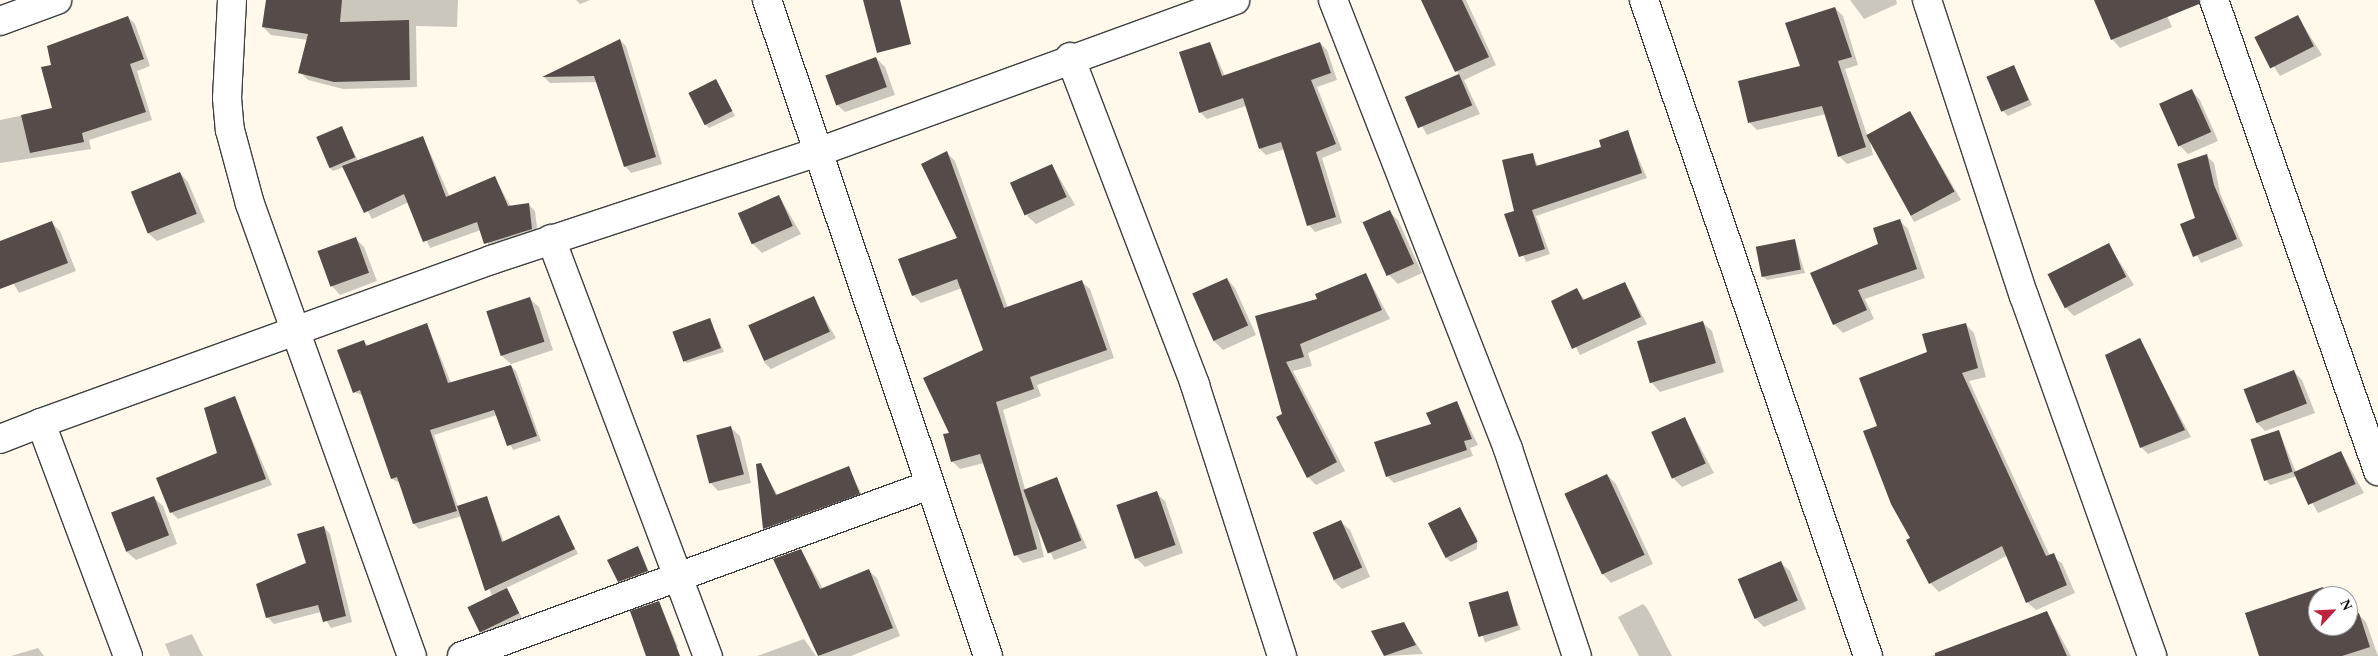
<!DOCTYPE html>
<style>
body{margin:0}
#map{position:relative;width:2378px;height:656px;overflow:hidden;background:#fff9ec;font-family:"Times New Roman",serif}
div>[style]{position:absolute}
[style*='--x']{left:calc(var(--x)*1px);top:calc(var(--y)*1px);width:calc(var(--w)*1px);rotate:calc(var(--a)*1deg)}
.shadow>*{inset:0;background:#0003;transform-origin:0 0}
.building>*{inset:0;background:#554c49;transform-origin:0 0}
.roads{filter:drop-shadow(1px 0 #3f3f3f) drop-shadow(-1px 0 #3f3f3f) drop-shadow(0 1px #3f3f3f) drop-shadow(0 -1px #3f3f3f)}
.street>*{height:28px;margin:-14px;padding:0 14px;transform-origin:14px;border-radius:14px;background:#fff}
span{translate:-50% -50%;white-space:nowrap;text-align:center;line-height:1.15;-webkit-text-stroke:5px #fff;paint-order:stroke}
.north{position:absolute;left:2308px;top:586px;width:50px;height:50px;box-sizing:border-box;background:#fff;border:1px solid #9e9e9e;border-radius:50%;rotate:65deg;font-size:14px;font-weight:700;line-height:20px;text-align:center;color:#0c0c0c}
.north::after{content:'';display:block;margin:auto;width:18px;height:22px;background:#bf223b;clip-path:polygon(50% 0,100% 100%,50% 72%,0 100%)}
</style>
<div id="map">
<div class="shadow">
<i style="clip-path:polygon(267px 0,458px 0,457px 27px,416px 26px,417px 87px,343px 89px,308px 80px,300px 72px,308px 40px,271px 35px,263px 27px)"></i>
<i style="clip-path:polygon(576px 0,590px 0,580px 4px)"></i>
<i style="clip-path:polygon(1422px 0,1466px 0,1496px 65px,1464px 80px,1480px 114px,1427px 135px,1406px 97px,1459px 75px)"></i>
<i style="clip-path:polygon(1850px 0,1896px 0,1897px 4px,1864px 19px)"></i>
<i style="clip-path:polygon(2096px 0,2160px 0,2172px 27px,2120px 48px,2112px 39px)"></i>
<i style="clip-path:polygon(1835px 8px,1843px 16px,1858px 65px,1845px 69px,1867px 135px,1910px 112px,1961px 200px,1914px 222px,1869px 137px,1873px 155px,1847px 164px,1839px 156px,1826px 114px,1757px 130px,1750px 123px,1801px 67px)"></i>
<i style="clip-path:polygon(128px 17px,135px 24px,150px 66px,137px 71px,152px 120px,89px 140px,91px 149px,0 163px,0 120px,53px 109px)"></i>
<i style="clip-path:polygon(2298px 17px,2322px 55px,2280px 76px,2256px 39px)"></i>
<i style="clip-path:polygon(620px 40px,626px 46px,662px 164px,631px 173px,625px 166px,598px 82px,550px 83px,544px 77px)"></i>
<i style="clip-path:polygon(1210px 43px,1225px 76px,1320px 43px,1327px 50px,1337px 80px,1317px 87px,1342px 150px,1322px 158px,1342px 223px,1315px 232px,1309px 225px,1285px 149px,1266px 155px,1260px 149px,1246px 106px,1207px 119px,1200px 112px)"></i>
<i style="clip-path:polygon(876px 58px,885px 67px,895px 95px,845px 112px,836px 104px,826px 76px)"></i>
<i style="clip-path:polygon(2014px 67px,2032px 105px,2008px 116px,2003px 111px)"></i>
<i style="clip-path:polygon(716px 80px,735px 116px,709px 128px,705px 124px)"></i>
<i style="clip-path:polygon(2192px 91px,2200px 100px,2218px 141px,2188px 154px,2179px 145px)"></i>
<i style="clip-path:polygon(342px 128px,358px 161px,423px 137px,450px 197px,495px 178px,511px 207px,529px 205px,535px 211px,538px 236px,491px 250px,481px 230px,430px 248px,409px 202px,372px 219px,344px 167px,333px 171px,329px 167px)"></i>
<i style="clip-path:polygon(1627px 132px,1647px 178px,1536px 216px,1550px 254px,1526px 262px,1506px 215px,1515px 212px,1532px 155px,1539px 167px,1603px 148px)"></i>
<i style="clip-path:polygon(947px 153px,955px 161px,1008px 308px,1082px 282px,1090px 289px,1114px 358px,1037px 385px,1041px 396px,1003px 410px,1025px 489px,1056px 479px,1087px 548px,1054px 560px,1036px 522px,1044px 557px,1023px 563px,1016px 555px,984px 463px,960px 469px,952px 461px,951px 433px,985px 350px,962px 288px,921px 303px,913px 295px,959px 239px)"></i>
<i style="clip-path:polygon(2207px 156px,2214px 163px,2220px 193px,2243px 246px,2201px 263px,2182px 225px,2196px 219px)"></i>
<i style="clip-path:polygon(1052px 165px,1075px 205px,1036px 224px,1027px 216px)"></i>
<i style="clip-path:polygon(180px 173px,188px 182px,205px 222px,157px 241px,148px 233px)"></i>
<i style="clip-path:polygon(779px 196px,801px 234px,762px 253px,753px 244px)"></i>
<i style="clip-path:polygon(1389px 212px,1398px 220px,1422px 273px,1398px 284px,1389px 275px)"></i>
<i style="clip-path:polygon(1899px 220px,1908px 229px,1925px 278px,1865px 299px,1874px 319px,1843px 333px,1834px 324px,1880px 244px)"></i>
<i style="clip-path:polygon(51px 222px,60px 231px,76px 271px,19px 293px,0 260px,0 242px)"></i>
<i style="clip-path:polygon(356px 239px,364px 247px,377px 281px,340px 295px,332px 286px)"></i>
<i style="clip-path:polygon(1795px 241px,1805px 273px,1767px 280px,1763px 276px)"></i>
<i style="clip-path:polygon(2109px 245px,2134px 285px,2074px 316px,2066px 308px)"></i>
<i style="clip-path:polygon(1366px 274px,1390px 319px,1308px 353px,1312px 366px,1293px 371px,1345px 471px,1316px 485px,1308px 477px,1256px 317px,1319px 300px)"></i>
<i style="clip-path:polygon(1227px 279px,1235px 288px,1256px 335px,1223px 350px,1214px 341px)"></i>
<i style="clip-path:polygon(1625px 283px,1647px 324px,1580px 355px,1552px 301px,1577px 290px,1586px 301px)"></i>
<i style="clip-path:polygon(813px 298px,836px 338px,771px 369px,764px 362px)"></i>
<i style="clip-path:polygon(530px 299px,539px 307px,553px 350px,511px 364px,502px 356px)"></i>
<i style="clip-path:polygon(710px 320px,724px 352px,687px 363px,682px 359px)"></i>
<i style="clip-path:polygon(1703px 323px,1712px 331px,1724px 372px,1660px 392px,1652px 383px)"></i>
<i style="clip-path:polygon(427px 324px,451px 383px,511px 366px,516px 371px,541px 441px,513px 450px,497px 415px,434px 435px,458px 507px,487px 498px,504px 542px,559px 516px,578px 554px,506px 588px,522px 618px,483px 635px,479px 631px,492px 596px,462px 516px,419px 529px,414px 524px,400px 483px,392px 479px,364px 396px,354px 392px,364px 342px,369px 346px)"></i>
<i style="clip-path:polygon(1966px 325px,1974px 333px,1986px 377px,1969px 381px,2050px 556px,2062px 563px,2075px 593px,2036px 610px,2027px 602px,2008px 555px,1939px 592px,1930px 583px,1908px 541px,1912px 539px,1878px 426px,1928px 353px)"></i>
<i style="clip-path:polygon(2139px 340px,2191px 437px,2148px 454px,2141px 447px)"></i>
<i style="clip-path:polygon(2294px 372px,2302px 380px,2315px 413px,2265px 431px,2256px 422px)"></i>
<i style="clip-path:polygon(234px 398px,272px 485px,178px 519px,171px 512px,219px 454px)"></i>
<i style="clip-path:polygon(1457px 402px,1478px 445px,1470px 448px,1473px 456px,1394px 483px,1387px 476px)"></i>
<i style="clip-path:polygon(1685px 419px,1714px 473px,1682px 487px,1674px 479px)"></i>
<i style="clip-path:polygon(731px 428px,740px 436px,751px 483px,718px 491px,710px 482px)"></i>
<i style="clip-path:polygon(2279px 431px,2296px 472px,2341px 452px,2364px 493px,2318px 513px,2297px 476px,2270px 485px,2266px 480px)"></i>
<i style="clip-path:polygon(760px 464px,778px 496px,848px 468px,865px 500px,770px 535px,764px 529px)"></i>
<i style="clip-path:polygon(1607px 475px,1616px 484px,1653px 564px,1611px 583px,1603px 574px)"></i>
<i style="clip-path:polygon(1156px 493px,1165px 501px,1183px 553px,1145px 567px,1136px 558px)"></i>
<i style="clip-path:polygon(154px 498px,163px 506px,177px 544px,136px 560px,127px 552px,113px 514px)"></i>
<i style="clip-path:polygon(1460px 509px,1477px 538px,1477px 549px,1451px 562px,1446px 558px)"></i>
<i style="clip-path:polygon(1341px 522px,1350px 530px,1370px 577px,1342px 589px,1333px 580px)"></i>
<i style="clip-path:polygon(324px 527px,330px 534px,352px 622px,331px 628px,321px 612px,274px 624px,267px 617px,307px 564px)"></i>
<i style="clip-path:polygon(638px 547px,651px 576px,623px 586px,619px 582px)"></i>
<i style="clip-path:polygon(801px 550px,823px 589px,869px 571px,877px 578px,900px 636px,851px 656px,820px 656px,775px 560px)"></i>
<i style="clip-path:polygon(1781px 563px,1790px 571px,1806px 609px,1764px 627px,1755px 618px)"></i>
<i style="clip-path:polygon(2322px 589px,2330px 596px,2318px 596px,2318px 626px,2348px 626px,2348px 618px,2358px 614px,2366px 622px,2378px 656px,2261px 656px)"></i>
<i style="left:1507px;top:592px;width:40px;height:38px;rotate:70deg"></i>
<i style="clip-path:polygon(659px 602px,678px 647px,650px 656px)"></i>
<i style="clip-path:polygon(1643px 604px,1647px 608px,1672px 656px,1639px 656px,1618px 617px)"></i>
<i style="clip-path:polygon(2047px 612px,2071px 656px,1931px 656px)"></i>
<i style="clip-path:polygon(1403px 623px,1423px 654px,1385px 656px,1373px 632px)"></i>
<i style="clip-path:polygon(192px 634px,203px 656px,170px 656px,165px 644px)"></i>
<i style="clip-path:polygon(804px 639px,816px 656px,757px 656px)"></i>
<i style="clip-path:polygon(38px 648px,44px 656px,11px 656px)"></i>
</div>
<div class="building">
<i style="clip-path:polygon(266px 0,342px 0,340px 22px,409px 20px,410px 80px,334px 82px,298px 73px,308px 34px,262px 27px)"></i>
<i style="clip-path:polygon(863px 0,900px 0,911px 44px,877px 53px)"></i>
<i style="clip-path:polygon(1421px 0,1462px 0,1489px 57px,1455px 72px)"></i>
<i style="clip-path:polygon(2094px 0,2199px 0,2199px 4px,2111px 40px)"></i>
<i style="clip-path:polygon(1835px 7px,1852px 57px,1838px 61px,1866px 147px,1838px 157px,1822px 106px,1748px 123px,1738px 81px,1800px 66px,1785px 23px)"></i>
<i style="left:2298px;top:15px;width:35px;height:49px;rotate:63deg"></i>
<i style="clip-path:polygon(128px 16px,144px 59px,130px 64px,146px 112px,82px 133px,84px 142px,30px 153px,21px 115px,52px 108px,41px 67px,51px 65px,47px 46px)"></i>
<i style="clip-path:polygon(620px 39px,656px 157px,624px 167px,594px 76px,542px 77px)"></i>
<i style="clip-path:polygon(1210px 42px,1222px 76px,1320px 42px,1331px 73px,1311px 80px,1336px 144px,1316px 152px,1336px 217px,1307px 226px,1281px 142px,1259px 149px,1243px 98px,1199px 113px,1179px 52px)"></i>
<i style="left:876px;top:57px;width:32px;height:54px;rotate:70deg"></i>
<i style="left:2014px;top:65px;width:38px;height:30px;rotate:67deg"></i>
<i style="left:1459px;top:74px;width:34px;height:59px;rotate:67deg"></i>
<i style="left:716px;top:79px;width:36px;height:31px;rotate:63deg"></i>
<i style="left:2192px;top:89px;width:47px;height:36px;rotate:66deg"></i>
<i style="left:1910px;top:111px;width:92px;height:50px;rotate:61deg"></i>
<i style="left:342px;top:126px;width:34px;height:28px;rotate:67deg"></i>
<i style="clip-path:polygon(1628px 130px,1642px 173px,1532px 210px,1545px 249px,1519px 257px,1504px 214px,1514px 211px,1502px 160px,1533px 153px,1536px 166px,1601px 147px,1599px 140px)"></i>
<i style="clip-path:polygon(423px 136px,446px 197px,495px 176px,508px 206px,529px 203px,532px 229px,484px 244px,477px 222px,423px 242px,404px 194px,364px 213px,342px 166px)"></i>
<i style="clip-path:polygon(947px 151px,976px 231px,966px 235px,976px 231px,1004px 308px,1082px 280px,1107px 350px,1030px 377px,1034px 389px,996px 402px,1037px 549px,1014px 556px,980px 454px,951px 462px,943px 434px,949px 433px,923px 378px,983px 350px,957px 279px,912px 296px,898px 259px,957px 238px,921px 164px)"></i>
<i style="clip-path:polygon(2207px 154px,2214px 185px,2237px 239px,2193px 257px,2180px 224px,2195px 218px,2177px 164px)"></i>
<i style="left:1052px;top:164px;width:36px;height:46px;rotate:66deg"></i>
<i style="left:180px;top:172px;width:45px;height:53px;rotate:68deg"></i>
<i style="left:779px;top:195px;width:34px;height:45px;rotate:66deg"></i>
<i style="left:1390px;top:210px;width:59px;height:30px;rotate:66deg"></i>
<i style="clip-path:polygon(1900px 219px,1917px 269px,1858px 290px,1867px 310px,1833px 325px,1810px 273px,1878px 244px,1873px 228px)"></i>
<i style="clip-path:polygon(52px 221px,68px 263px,0 289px,0 241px)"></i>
<i style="left:356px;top:237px;width:38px;height:41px;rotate:70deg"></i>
<i style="left:1795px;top:239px;width:31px;height:40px;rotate:79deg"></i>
<i style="left:2109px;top:243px;width:38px;height:69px;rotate:63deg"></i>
<i style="clip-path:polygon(1366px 273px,1382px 310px,1300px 344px,1304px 357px,1286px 362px,1337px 462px,1307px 478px,1276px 417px,1282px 414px,1255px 316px,1317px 299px,1315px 294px)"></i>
<i style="left:1227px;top:278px;width:52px;height:38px;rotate:66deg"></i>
<i style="clip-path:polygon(1625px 282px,1641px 317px,1572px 349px,1551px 301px,1577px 288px,1583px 300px)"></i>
<i style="left:814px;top:296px;width:39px;height:72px;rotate:66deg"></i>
<i style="left:530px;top:297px;width:47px;height:46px;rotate:72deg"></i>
<i style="left:710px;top:318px;width:32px;height:40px;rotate:70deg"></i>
<i style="left:1703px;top:321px;width:44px;height:69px;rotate:73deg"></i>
<i style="clip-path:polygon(427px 323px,448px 383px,511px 365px,537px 436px,507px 446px,494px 410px,430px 430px,457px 511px,413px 524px,397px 477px,391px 479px,360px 390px,353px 393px,337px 350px,364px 340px,366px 346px)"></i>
<i style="clip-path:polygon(1966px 323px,1978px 368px,1962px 373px,2046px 556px,2054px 553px,2067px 585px,2026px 603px,2002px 546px,1929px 584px,1906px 540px,1910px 538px,1891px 504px,1863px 431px,1877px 426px,1859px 378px,1927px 352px,1922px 334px)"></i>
<i style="clip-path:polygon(2140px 338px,2185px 430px,2140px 448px,2105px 355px)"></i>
<i style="left:2294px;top:370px;width:36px;height:54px;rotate:69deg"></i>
<i style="clip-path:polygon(235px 396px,266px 479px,170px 513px,156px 478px,217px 453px,204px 408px)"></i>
<i style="clip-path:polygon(1457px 401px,1472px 439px,1464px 441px,1467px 450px,1386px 477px,1374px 442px,1431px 424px,1426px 413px)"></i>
<i style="left:1685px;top:417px;width:51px;height:37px;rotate:66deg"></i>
<i style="left:731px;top:426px;width:50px;height:36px;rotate:75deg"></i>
<i style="left:2279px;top:430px;width:44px;height:30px;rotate:72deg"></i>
<i style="left:2341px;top:451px;width:36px;height:52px;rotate:66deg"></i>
<i style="clip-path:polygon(761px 463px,776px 495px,849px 466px,860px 494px,763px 529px,756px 464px)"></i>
<i style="left:1607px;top:474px;width:89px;height:47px;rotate:65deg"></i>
<i style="left:1057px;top:477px;width:68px;height:36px;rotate:69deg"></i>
<i style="left:1157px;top:491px;width:57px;height:43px;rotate:71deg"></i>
<i style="left:154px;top:496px;width:42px;height:46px;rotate:69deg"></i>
<i style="clip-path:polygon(487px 496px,502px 542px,559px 515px,575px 549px,485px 591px,457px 506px)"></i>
<i style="left:1460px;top:507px;width:39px;height:36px;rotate:63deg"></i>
<i style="left:1341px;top:520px;width:52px;height:31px;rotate:66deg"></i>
<i style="clip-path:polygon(324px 526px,346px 616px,323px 622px,318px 605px,266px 618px,256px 584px,306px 563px,297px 534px)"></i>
<i style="clip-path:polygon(638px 546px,648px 571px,618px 582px,607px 560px)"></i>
<i style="clip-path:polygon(801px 549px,820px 589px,869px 569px,893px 628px,818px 656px,773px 559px)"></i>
<i style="left:1781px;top:561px;width:43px;height:47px;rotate:67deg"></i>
<i style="clip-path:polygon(2323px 587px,2327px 596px,2318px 596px,2318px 626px,2348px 626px,2348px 616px,2359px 613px,2370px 647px,2342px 656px,2259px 656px,2245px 613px)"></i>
<i style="left:507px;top:588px;width:28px;height:44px;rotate:64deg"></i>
<i style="left:1508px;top:591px;width:36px;height:41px;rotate:74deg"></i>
<i style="clip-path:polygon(659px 601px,680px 656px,646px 656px,630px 611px)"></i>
<i style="clip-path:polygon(2047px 611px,2067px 656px,1935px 656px,1935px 653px)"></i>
<i style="clip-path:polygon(1404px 622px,1416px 645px,1384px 656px,1371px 631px)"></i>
</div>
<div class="roads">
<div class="street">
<i style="--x:232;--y:0;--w:98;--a:92.9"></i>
<i style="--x:227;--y:98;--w:32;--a:85"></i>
<i style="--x:230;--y:130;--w:77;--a:74.9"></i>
<i style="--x:250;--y:204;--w:480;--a:70.3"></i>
<i style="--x:767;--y:0;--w:692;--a:71.38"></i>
<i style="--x:1333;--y:0;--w:482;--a:68.7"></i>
<i style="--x:1508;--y:449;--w:218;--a:71.6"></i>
<i style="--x:1644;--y:0;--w:693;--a:71.15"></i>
<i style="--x:1927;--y:0;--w:311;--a:71.9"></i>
<i style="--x:2024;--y:296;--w:382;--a:70.4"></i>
<i style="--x:2214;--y:0;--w:499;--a:70.8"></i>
<i style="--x:0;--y:21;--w:61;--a:-20.2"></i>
<i style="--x:1070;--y:57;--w:351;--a:69.1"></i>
<i style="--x:1195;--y:385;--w:285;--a:72.2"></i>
<i style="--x:551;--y:239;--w:446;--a:69.4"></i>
<i style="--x:0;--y:439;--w:44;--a:-21.3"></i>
<i style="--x:128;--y:656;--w:249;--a:-110.5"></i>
<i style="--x:41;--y:423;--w:479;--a:-19.9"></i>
<i style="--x:491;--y:260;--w:344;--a:-18.3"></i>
<i style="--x:818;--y:152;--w:444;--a:-20"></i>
<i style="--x:462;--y:656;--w:495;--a:-20.1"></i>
</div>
</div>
<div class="north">N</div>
</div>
